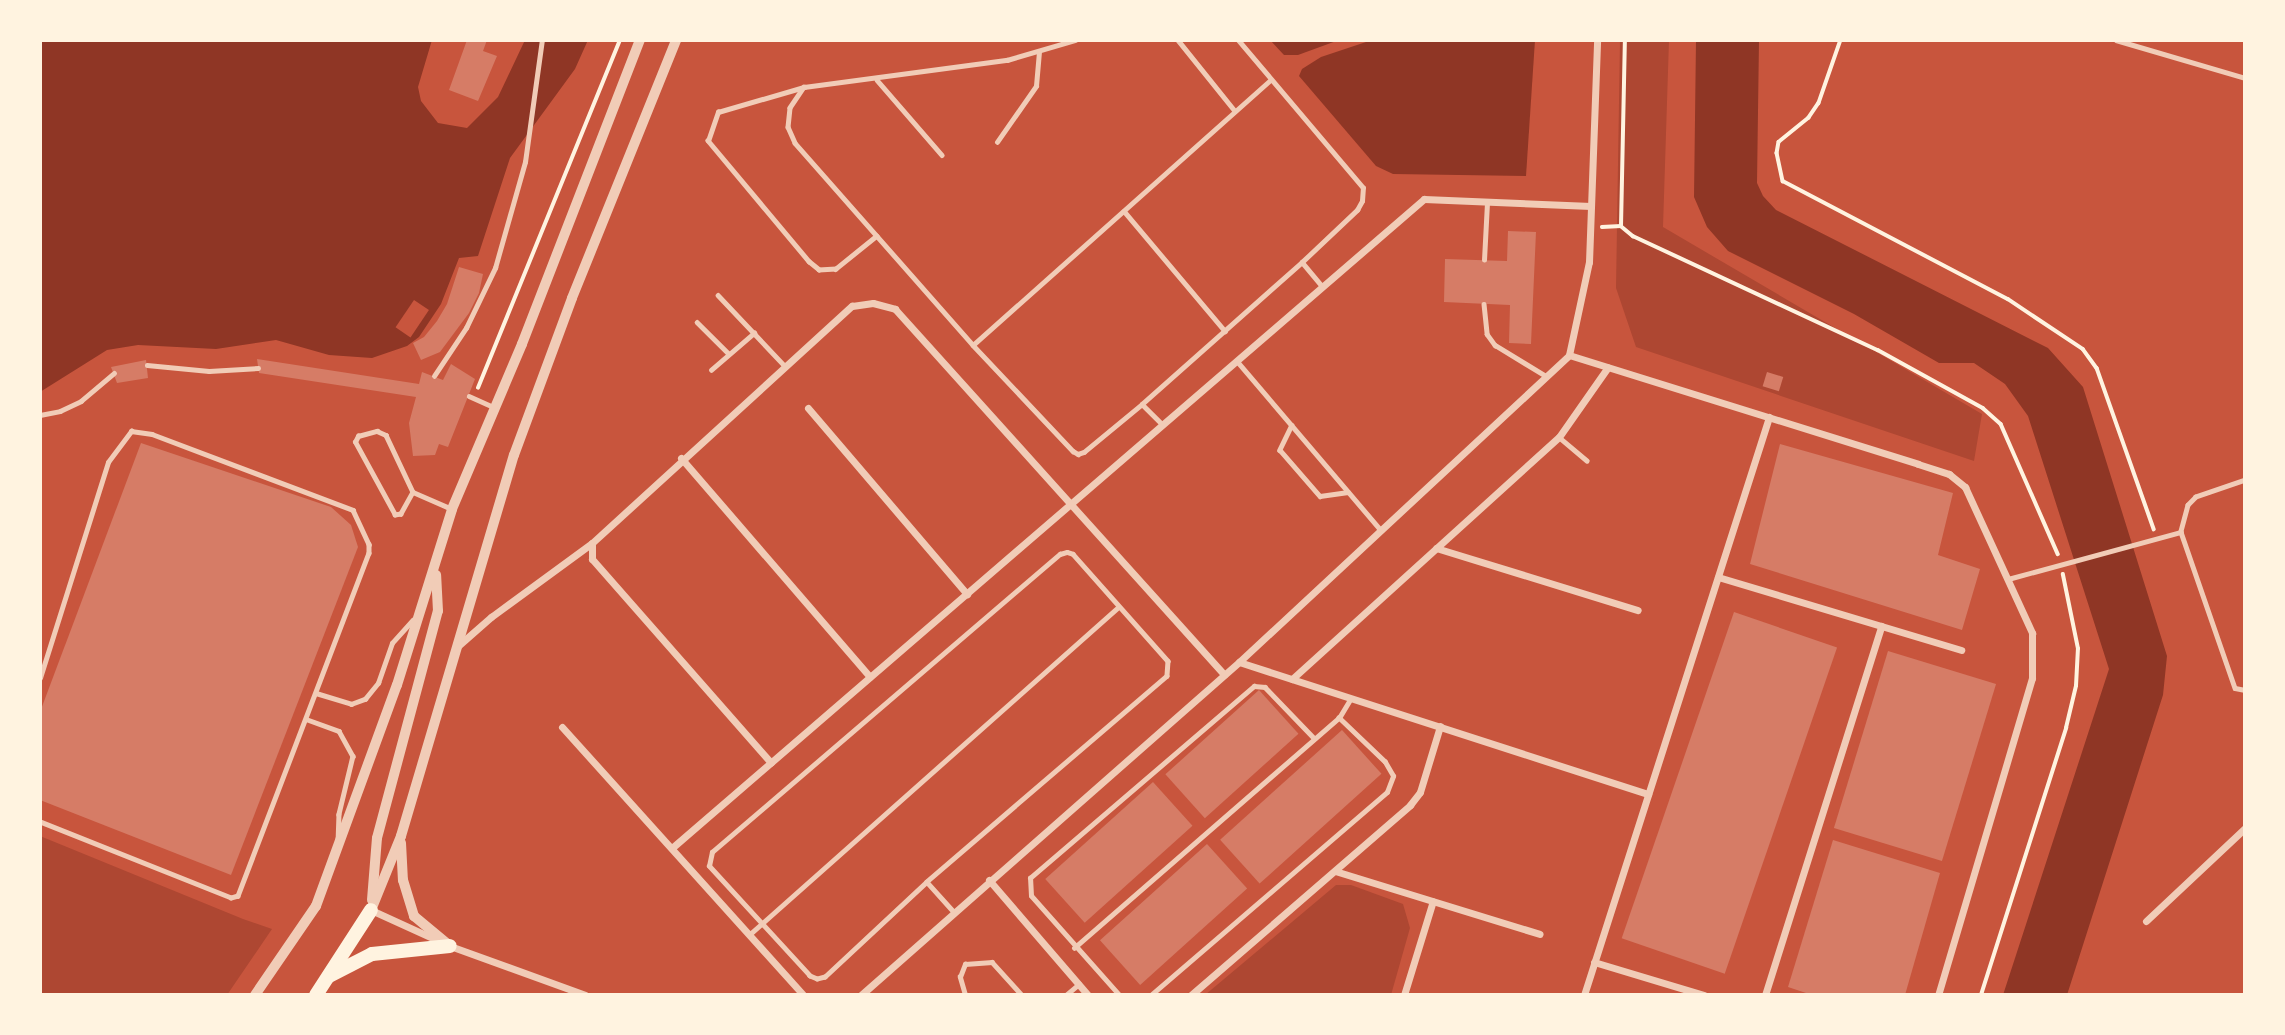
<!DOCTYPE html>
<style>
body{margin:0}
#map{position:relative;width:2285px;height:1035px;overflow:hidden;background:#c8553d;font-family:Helvetica,sans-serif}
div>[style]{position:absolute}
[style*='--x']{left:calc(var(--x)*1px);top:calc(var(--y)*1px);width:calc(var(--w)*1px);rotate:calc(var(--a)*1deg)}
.green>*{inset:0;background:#ae4732}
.water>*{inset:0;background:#8f3625}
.pier>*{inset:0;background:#c8553d;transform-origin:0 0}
.building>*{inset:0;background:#d67c66;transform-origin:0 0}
.path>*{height:3.5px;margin:-1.75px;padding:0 1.75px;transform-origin:1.75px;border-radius:1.75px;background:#fff3e0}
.service>*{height:4.5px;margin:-2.25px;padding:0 2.25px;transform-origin:2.25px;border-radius:2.25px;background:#f1ccb7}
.minor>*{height:7px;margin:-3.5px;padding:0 3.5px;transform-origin:3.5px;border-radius:3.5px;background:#f1ccb7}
.tertiary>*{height:10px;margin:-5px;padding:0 5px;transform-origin:5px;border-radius:5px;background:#f1ccb7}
.trunk>*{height:14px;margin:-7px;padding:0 7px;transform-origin:7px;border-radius:7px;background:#fff3e0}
span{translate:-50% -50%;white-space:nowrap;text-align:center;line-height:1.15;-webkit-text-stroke:6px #fff3e0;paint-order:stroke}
.frame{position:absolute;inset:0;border:42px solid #fff3e0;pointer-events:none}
</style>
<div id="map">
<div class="green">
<i style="clip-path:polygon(1620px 40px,1669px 40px,1663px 227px,1982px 414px,1974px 461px,1636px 347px,1616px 288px)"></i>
<i style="clip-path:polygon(40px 836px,243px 919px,272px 929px,227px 995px,40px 995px)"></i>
<i style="clip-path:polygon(1336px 885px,1351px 885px,1403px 904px,1410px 928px,1391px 995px,1205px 995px)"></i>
</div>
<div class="water">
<i style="clip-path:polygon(40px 40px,432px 40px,418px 87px,421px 101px,438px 123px,467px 128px,498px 97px,525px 40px,588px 40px,575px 69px,510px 158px,478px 256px,459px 258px,441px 304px,419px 337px,407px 346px,372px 358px,329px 355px,276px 340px,216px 349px,138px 345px,107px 350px,40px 392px)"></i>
<i style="clip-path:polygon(1270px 40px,1339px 40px,1298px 55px,1284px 55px)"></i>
<i style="clip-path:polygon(1372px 40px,1535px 40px,1526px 176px,1393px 174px,1376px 166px,1299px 76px,1302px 69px,1321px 57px)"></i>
<i style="clip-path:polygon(1696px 40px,1759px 40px,1757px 183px,1763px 196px,1776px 210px,2048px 348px,2083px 387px,2167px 656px,2163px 695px,2067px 995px,2003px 995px,2109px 669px,2028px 416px,2005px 384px,1974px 363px,1939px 363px,1854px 314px,1728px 251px,1707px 227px,1694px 197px)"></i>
</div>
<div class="pier">
<i style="left:414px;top:300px;width:18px;height:33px;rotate:34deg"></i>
</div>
<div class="building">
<i style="clip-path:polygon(467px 40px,487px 40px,483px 51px,497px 56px,478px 101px,449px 90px)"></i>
<i style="clip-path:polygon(1508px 231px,1536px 232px,1531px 344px,1509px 343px,1510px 305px,1444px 302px,1445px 259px,1507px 261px)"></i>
<i style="clip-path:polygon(459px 267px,483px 274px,479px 293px,469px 313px,440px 352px,421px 360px,413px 343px,424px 337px,437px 321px,447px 304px)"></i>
<i style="clip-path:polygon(257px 359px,419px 384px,422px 372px,443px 380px,451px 364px,475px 379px,448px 447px,439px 444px,435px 455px,413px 456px,409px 423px,416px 397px,259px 373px)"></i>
<i style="clip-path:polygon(146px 360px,148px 378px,117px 383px,111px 367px)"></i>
<i style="left:1767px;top:372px;width:17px;height:15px;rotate:17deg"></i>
<i style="clip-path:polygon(141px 443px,331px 507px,351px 525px,358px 547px,231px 875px,40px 800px,40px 712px)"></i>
<i style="clip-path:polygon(1780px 444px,1953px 493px,1938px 555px,1980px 569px,1962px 630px,1750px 564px)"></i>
<i style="left:1734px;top:612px;width:109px;height:345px;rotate:19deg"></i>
<i style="left:1888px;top:651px;width:113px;height:185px;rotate:17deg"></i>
<i style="left:1259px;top:690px;width:59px;height:126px;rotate:48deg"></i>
<i style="left:1342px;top:730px;width:59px;height:164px;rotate:48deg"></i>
<i style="left:1153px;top:782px;width:59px;height:145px;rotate:48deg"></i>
<i style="clip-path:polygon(1833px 840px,1940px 873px,1905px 995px,1812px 995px,1788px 987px)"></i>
<i style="left:1207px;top:844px;width:60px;height:144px;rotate:48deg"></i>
</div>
<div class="path">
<i style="--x:1841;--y:40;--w:67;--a:109.2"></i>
<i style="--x:1819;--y:103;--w:18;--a:124"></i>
<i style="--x:1809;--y:118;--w:38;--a:141"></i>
<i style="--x:1779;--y:142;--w:11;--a:100"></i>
<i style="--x:1777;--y:153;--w:29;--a:78"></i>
<i style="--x:1783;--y:181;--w:254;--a:27.7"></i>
<i style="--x:2008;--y:299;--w:90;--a:33.7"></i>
<i style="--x:2083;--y:349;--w:24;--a:54"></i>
<i style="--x:2097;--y:368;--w:171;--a:70.5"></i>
<i style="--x:1621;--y:226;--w:186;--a:-88.8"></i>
<i style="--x:1602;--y:227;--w:19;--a:-3"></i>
<i style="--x:1621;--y:226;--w:16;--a:40"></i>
<i style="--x:1633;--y:236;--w:270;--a:25"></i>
<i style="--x:1878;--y:350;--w:120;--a:28.9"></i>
<i style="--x:1983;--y:408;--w:24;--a:42"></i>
<i style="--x:2001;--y:424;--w:142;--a:66.3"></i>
<i style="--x:478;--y:388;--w:376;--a:-67.8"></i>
<i style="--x:1981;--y:995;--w:280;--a:-72.3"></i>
<i style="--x:2066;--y:728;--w:43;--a:-76.6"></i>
<i style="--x:2076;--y:686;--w:37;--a:-87"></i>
<i style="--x:2078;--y:649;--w:76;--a:-101.5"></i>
</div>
<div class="service">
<i style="--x:1178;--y:40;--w:91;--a:51.2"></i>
<i style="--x:2116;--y:40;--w:134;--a:16.4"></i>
<i style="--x:877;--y:80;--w:99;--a:49.1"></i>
<i style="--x:804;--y:87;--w:25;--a:124"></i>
<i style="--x:790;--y:108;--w:19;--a:96"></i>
<i style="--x:788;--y:127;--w:17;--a:66"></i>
<i style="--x:795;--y:143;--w:269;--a:48.6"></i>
<i style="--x:973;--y:345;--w:146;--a:46.7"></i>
<i style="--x:1073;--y:451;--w:6;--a:31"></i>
<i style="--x:1078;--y:454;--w:6;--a:-18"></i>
<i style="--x:1084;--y:452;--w:75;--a:-39.6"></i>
<i style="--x:1142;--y:404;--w:214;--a:-41.6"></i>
<i style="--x:1302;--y:262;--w:76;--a:-43.4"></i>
<i style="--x:1357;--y:210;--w:10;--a:-61"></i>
<i style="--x:1362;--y:201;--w:13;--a:-86"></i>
<i style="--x:1363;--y:188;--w:194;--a:-130.2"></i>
<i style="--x:997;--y:142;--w:68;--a:-55.1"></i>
<i style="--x:1036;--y:86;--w:34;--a:-85"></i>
<i style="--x:1124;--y:211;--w:157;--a:49.9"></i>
<i style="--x:877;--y:236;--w:53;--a:141.2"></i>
<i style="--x:836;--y:269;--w:17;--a:177"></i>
<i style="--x:819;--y:270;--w:13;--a:-141"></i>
<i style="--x:809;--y:262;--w:158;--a:-129.9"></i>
<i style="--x:708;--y:141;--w:31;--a:-71"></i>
<i style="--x:718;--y:112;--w:90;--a:-16.2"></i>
<i style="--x:804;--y:87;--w:205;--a:-7.6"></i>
<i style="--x:1007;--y:60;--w:71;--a:-16.4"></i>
<i style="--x:1484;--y:260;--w:58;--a:-87"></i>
<i style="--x:1302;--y:262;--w:31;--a:50"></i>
<i style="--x:718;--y:295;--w:98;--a:46.7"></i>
<i style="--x:1484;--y:304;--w:30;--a:84"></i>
<i style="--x:1487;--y:334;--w:14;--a:54"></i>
<i style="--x:1495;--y:345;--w:60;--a:31.3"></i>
<i style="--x:697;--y:322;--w:45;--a:45"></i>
<i style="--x:973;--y:345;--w:397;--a:-41.7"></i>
<i style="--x:1237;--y:361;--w:222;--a:49.6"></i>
<i style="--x:147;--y:365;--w:62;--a:5.5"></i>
<i style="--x:209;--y:371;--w:49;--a:-3.5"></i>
<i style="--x:711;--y:370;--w:57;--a:-40.7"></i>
<i style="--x:434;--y:376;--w:58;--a:-56.3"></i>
<i style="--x:466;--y:328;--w:67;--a:-64.2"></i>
<i style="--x:495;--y:268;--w:110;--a:-74.2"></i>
<i style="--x:525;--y:162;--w:123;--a:-82.1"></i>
<i style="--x:469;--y:396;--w:27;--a:24"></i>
<i style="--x:1142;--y:404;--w:28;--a:45"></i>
<i style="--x:40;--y:415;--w:20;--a:-11"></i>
<i style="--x:60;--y:411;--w:23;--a:-25"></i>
<i style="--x:81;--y:401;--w:43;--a:-40.3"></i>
<i style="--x:1292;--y:425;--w:28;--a:116"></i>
<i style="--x:1280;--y:450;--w:61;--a:49"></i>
<i style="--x:1320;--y:496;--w:28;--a:-8"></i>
<i style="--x:1560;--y:438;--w:35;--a:40"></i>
<i style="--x:2245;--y:480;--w:52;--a:160.9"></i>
<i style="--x:2196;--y:497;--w:11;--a:135"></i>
<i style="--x:2188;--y:505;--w:28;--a:105"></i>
<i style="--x:2181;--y:532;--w:165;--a:70.9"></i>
<i style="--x:2235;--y:688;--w:10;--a:11"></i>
<i style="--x:413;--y:492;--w:25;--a:119"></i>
<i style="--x:401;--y:514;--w:6;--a:171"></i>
<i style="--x:395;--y:515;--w:83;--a:-118.7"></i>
<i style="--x:355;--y:442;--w:7;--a:-63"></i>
<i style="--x:358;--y:436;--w:20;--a:-15"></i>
<i style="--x:377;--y:431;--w:10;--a:24"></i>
<i style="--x:386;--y:435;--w:63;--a:64.7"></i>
<i style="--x:413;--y:492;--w:43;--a:23.6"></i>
<i style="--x:1067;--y:552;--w:6;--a:18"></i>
<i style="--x:1073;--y:554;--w:143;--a:48.4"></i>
<i style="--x:1168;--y:661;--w:15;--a:94"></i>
<i style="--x:1167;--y:676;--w:316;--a:139.4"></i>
<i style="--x:927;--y:882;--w:139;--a:137"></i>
<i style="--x:825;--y:977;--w:8;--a:166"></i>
<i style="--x:817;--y:979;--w:8;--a:-157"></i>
<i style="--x:810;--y:976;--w:149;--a:-132.6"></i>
<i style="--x:709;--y:866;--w:14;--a:-78"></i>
<i style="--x:712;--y:852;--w:458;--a:-40.6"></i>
<i style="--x:1060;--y:554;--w:7;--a:-16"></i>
<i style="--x:2008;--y:579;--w:179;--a:-15.2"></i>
<i style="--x:40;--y:678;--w:226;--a:-72.5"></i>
<i style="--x:108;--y:462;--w:39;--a:-53"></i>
<i style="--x:131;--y:431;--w:21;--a:8"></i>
<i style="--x:152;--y:434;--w:215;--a:20.7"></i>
<i style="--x:353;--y:510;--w:38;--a:65"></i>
<i style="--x:369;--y:544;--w:9;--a:90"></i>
<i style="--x:369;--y:553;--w:367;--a:110.9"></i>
<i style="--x:238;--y:896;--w:7;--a:164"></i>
<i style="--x:231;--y:898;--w:206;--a:-158.3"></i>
<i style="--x:316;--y:693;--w:37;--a:17"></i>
<i style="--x:351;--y:704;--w:15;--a:-20"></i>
<i style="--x:365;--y:699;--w:21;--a:-51"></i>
<i style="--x:378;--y:683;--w:42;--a:-70.7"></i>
<i style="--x:392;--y:643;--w:31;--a:-48"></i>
<i style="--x:306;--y:719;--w:35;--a:20"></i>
<i style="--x:339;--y:731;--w:29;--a:61"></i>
<i style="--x:353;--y:756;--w:60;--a:103.6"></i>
<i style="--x:339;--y:814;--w:25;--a:92"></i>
<i style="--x:927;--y:882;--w:40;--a:48"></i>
<i style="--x:749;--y:935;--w:494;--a:-41.6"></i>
<i style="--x:1074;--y:948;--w:351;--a:-41"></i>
<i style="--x:1339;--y:718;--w:23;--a:-59"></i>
<i style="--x:965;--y:995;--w:19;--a:-106"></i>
<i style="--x:960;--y:977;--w:14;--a:-69"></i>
<i style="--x:965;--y:964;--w:27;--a:-4"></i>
<i style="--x:992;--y:962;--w:45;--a:47.7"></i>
<i style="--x:1066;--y:995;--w:17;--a:-40"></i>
<i style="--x:1119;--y:995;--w:132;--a:-131.6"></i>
<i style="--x:1031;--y:896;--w:18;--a:-93"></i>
<i style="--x:1030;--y:878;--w:295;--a:-40.6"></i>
<i style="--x:1254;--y:686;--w:11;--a:5"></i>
<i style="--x:1265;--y:687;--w:71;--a:46.1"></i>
<i style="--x:1151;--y:995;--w:311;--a:-40.7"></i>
<i style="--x:1387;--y:792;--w:17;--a:-69"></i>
<i style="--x:1393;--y:776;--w:16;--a:-120"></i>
<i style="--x:1385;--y:762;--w:64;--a:-136.3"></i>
</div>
<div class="minor">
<i style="--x:1569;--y:355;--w:366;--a:17.3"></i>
<i style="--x:1918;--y:464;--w:33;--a:18"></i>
<i style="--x:1949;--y:474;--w:21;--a:39"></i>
<i style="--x:1965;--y:487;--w:161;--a:65.3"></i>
<i style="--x:2032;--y:633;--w:45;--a:90"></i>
<i style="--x:2032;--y:678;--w:331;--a:106.5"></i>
<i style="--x:1569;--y:355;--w:95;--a:-77.9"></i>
<i style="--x:1589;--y:262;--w:222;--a:-87.9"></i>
<i style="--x:808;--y:408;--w:245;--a:49.5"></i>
<i style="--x:681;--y:458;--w:289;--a:49.2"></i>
<i style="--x:592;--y:543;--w:16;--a:90"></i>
<i style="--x:592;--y:559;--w:271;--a:48.7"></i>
<i style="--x:1436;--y:548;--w:211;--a:17.1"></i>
<i style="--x:1718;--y:577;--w:254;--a:16.7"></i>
<i style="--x:459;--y:645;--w:43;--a:-41.2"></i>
<i style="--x:491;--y:617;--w:125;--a:-36.2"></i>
<i style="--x:592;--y:543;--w:352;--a:-42.4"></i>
<i style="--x:852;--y:306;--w:21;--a:-8"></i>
<i style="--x:873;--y:303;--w:23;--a:15"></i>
<i style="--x:895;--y:309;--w:492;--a:48"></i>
<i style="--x:1239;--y:662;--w:430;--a:17.9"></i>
<i style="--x:1292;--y:679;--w:360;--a:-42.2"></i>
<i style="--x:1559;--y:437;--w:85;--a:-55"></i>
<i style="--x:562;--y:727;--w:360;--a:48"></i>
<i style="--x:673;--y:847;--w:992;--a:-40.79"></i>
<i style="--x:1424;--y:199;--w:167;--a:2.4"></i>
<i style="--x:1335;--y:871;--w:214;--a:17.1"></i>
<i style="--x:989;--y:880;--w:152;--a:49.3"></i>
<i style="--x:371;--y:910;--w:87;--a:24.5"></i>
<i style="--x:450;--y:946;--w:144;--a:19.9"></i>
<i style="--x:2146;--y:921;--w:136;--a:-43.2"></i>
<i style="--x:1594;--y:962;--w:115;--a:16.7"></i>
<i style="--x:861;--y:995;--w:504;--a:-41.38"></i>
<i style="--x:1239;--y:662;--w:451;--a:-42.9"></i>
<i style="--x:1191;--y:995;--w:290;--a:-40.9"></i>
<i style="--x:1410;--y:805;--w:16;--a:-52"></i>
<i style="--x:1420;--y:792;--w:69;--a:-73.1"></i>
<i style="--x:1404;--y:995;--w:98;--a:-72.9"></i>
<i style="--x:1584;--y:995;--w:607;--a:-72.25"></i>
<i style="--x:1765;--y:995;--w:387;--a:-72.5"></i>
</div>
<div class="tertiary">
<i style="--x:401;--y:843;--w:37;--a:87"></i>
<i style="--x:403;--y:880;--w:38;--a:73"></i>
<i style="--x:414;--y:916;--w:47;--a:39.8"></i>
<i style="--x:372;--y:900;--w:62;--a:-85.4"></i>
<i style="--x:377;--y:838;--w:235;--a:-75"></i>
<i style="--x:438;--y:611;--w:36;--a:-93"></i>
<i style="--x:371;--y:910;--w:80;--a:-67.9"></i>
<i style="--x:401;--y:836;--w:397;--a:-73.5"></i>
<i style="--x:514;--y:455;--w:167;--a:-69.7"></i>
<i style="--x:572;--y:298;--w:278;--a:-68"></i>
<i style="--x:255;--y:995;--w:108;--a:-55.6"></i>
<i style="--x:316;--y:906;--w:235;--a:-69.9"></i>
<i style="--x:397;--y:685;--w:184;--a:-72.6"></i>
<i style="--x:452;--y:509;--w:179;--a:-67"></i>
<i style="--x:522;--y:344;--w:326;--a:-68.8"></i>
</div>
<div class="trunk">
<i style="--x:329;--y:976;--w:48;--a:-27.1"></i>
<i style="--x:372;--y:954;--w:78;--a:-5.9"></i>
<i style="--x:316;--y:995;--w:101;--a:-57.1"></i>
</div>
<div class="frame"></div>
</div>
